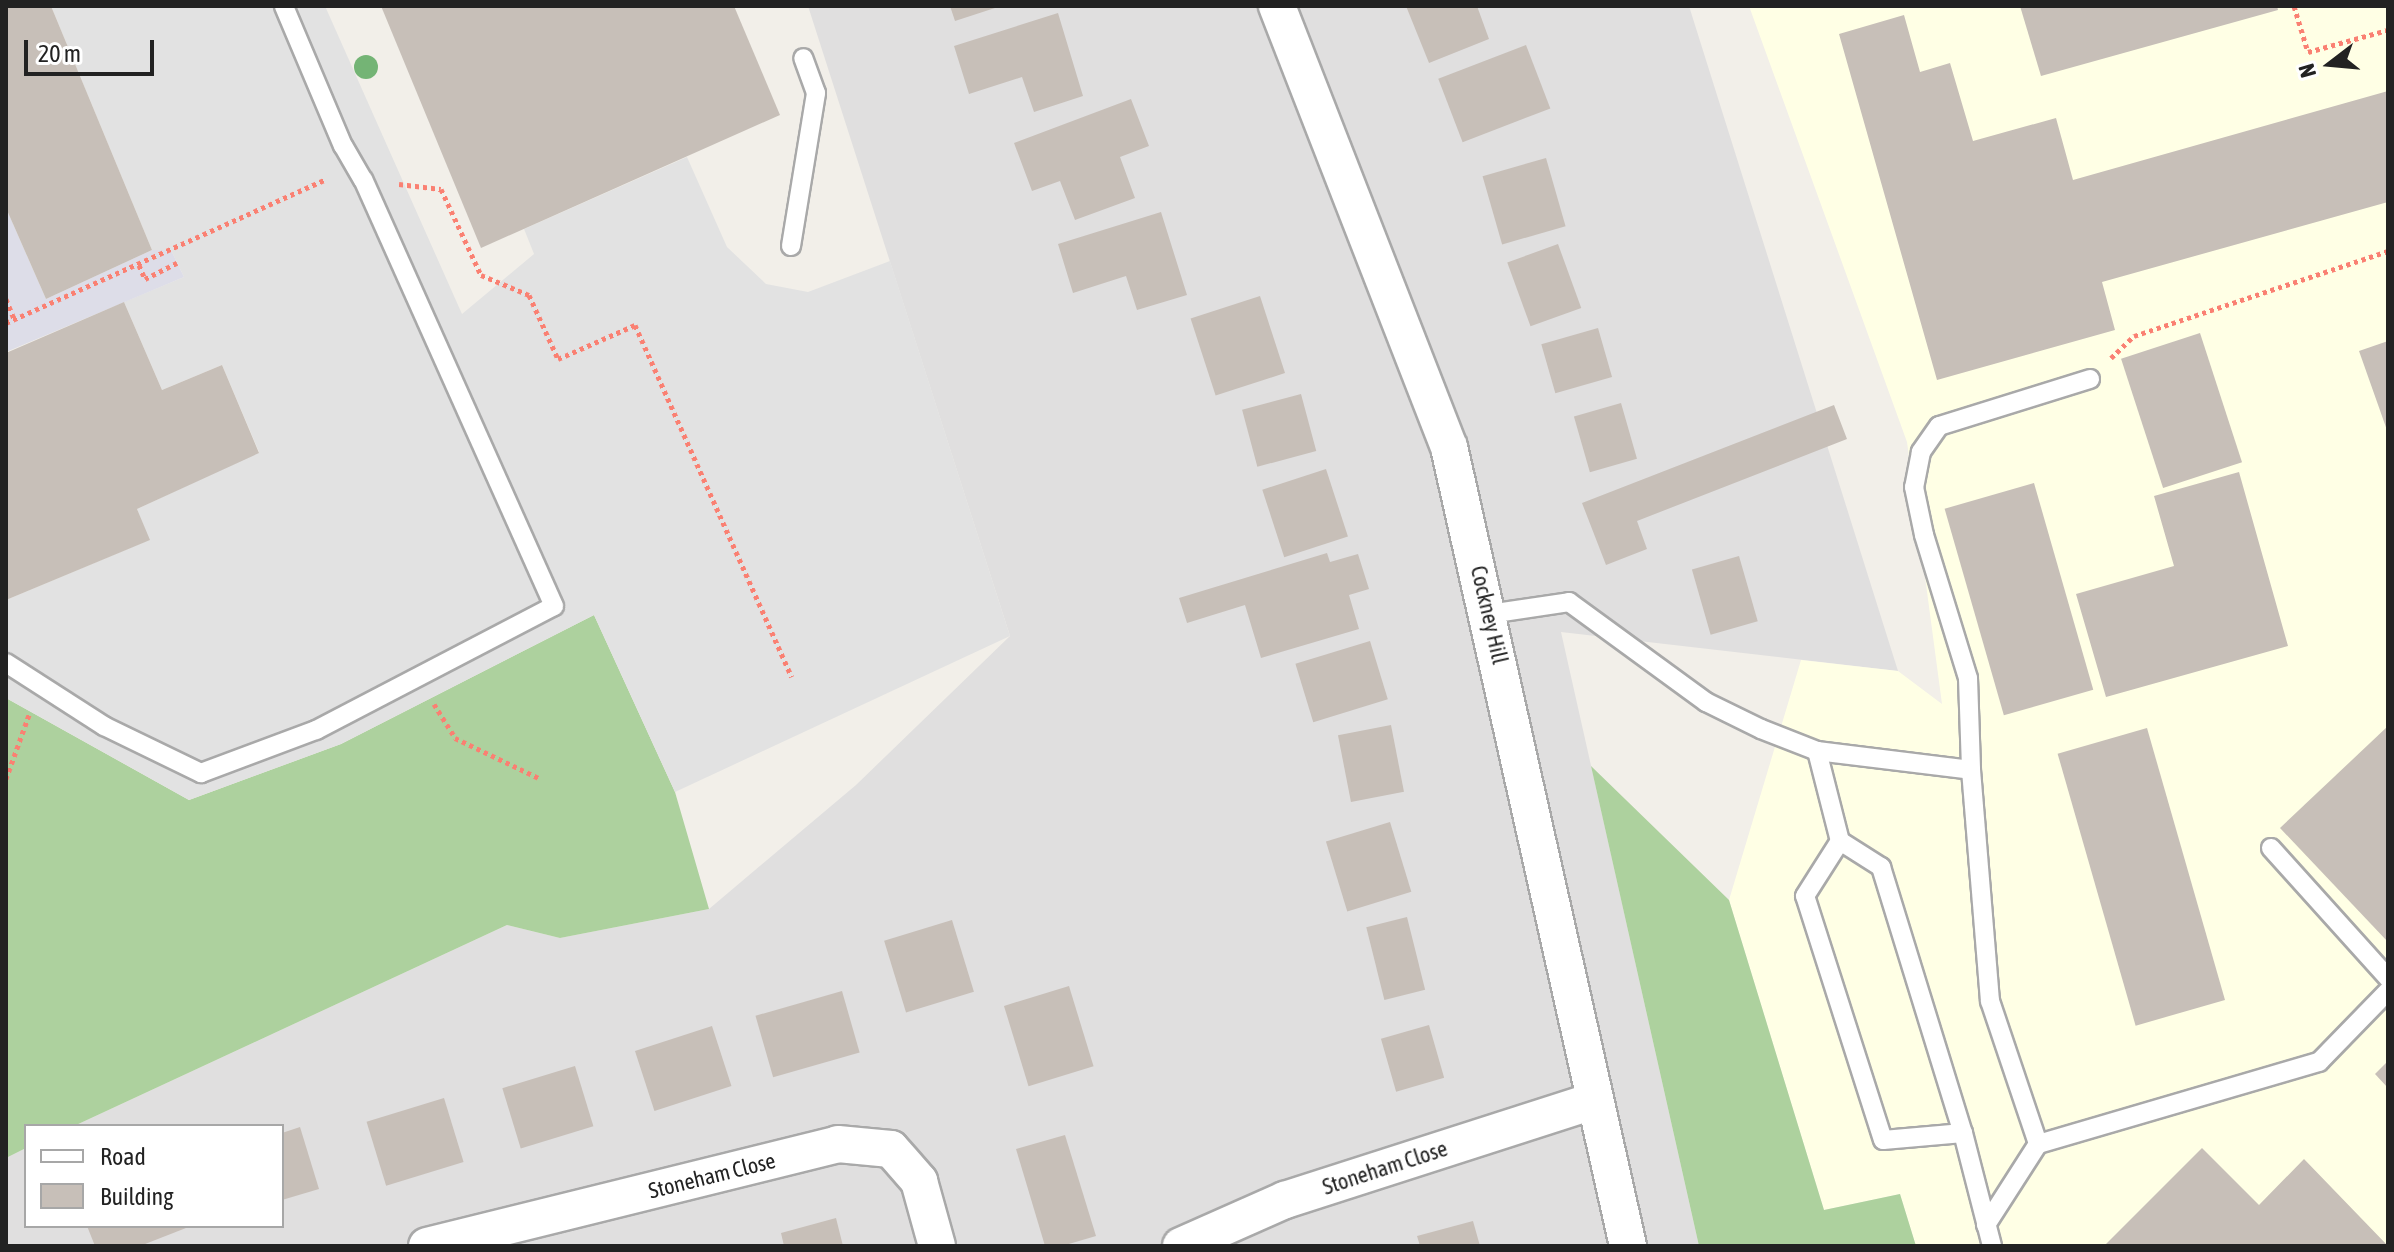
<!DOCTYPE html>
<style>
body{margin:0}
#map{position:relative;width:2394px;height:1252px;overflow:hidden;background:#f2efe9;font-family:"Asap Condensed",sans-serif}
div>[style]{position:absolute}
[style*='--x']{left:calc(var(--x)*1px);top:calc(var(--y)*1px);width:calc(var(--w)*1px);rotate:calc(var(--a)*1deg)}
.residential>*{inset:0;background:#e0dfdf}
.education>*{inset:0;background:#ffffe5}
.forest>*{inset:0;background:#add19e}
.parking>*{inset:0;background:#e2e2e2}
.plaza>*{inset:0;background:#dddde8}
.building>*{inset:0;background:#c7bfb8;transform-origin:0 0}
.path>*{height:5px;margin-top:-2.5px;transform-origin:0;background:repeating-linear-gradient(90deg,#fa8072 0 4px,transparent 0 8px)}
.roads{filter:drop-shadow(2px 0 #a9a9a9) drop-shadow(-2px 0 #a9a9a9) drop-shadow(0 2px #a9a9a9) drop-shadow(0 -2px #a9a9a9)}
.lane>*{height:18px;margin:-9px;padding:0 9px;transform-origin:9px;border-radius:9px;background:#fff}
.street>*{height:36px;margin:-18px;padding:0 18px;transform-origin:18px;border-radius:18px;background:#fff}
.trees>*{width:24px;height:24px;margin:-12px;border-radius:50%;background:#74b475}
span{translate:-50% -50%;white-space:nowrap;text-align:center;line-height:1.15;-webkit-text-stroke:6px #fff;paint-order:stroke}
.street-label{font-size:22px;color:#222}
.frame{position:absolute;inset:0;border:8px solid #222;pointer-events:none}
.legend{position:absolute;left:24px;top:1124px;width:260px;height:104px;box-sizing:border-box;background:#fff;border:2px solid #a7a7a7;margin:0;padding:10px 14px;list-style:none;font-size:24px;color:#222}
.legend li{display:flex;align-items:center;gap:16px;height:40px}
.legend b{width:40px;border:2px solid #a7a7a7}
.north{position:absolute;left:2290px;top:24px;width:80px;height:80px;-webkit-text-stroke:6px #fff;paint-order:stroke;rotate:254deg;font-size:22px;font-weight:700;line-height:32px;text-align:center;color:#222}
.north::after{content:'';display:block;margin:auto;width:28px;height:36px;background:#222;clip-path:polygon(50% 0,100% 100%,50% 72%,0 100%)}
.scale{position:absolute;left:24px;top:40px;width:130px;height:36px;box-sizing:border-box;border:4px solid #222;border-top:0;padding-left:10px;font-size:24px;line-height:28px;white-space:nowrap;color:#222;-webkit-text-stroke:6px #fff;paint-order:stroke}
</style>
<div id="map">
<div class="residential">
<i style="clip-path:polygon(808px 6px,1689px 6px,1898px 671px,1561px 632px,1699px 1246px,6px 1246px,6px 1158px,26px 1148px,26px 1226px,282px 1226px,282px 1126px,74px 1126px,507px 925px,560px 938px,709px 909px,856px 785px,1010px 636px)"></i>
</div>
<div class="education">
<i style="clip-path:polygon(1749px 6px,2388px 6px,2388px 1246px,1916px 1246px,1900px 1194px,1824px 1210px,1729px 900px,1801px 660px,1898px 671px,1942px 704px,1907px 442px)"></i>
</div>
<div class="forest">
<i style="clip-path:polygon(594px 615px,675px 792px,709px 909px,560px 938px,507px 925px,74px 1126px,26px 1126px,26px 1148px,6px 1158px,6px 698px,189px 800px,341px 744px)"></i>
<i style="clip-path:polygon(1591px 766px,1729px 900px,1824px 1210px,1900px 1194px,1916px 1246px,1699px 1246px)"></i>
</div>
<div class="parking">
<i style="clip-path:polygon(51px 6px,325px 6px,462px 314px,534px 254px,524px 229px,687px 157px,727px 247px,766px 284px,808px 292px,890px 261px,1010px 636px,675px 792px,594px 615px,341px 744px,189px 800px,6px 698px,6px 600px,149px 540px,137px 509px,259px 452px,222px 365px,162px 390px,124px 302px,184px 277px,171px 250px,152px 250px)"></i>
</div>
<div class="plaza">
<i style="clip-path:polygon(6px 208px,46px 299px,152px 250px,171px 250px,184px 277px,6px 352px)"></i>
</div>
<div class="building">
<i style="clip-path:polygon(6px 6px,51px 6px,152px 250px,46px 299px,6px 208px)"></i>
<i style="clip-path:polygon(381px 6px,734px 6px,780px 115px,481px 248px)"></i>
<i style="clip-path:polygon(950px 6px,998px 6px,998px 7px,955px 21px)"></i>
<i style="clip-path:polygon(1406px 6px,1477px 6px,1489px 39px,1429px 63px)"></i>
<i style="clip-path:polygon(2020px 6px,2277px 6px,2278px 10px,2041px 76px)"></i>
<i style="clip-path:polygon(1058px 13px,1083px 96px,1034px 112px,1022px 77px,969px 94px,954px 46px)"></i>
<i style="clip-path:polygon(1904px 15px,1920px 72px,1950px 63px,1973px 141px,2056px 118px,2073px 180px,2388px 91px,2388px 202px,2102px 282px,2115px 330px,1937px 380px,1839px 34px)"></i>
<i style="left:1526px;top:45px;width:68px;height:94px;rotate:69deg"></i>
<i style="clip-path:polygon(1131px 99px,1149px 146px,1120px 157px,1135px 198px,1075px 220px,1060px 181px,1032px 191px,1014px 143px)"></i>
<i style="left:1546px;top:158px;width:71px;height:66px;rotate:74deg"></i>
<i style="clip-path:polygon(1161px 212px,1187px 295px,1137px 310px,1126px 276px,1073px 293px,1058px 244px)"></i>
<i style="left:1558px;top:244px;width:68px;height:54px;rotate:70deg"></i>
<i style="left:1260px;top:296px;width:81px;height:73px;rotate:72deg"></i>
<i style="clip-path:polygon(124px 302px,162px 390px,222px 365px,259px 453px,137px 509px,150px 540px,6px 600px,6px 353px)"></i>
<i style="left:1598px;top:328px;width:51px;height:59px;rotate:74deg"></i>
<i style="left:2200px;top:333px;width:136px;height:83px;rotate:72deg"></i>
<i style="clip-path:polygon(2388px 341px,2388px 433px,2359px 351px)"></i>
<i style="left:1301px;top:394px;width:59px;height:61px;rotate:75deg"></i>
<i style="left:1621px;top:403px;width:58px;height:49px;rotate:74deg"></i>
<i style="clip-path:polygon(1834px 405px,1847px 439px,1637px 521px,1647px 549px,1606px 565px,1582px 503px)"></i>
<i style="left:1326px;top:469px;width:71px;height:67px;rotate:72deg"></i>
<i style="clip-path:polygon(2239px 472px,2288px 646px,2106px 697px,2076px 594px,2174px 566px,2154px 496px)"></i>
<i style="left:2034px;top:483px;width:215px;height:93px;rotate:74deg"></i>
<i style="clip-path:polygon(1327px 553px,1330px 562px,1358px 554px,1369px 589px,1349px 595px,1359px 629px,1261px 658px,1245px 605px,1187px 623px,1179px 598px)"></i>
<i style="left:1739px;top:556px;width:68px;height:49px;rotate:74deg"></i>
<i style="left:1370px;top:641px;width:61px;height:78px;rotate:73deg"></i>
<i style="left:1391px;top:725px;width:68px;height:54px;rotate:79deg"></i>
<i style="clip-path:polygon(2388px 726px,2388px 942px,2280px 828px)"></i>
<i style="left:2147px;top:728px;width:283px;height:93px;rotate:74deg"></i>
<i style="left:1390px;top:822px;width:73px;height:67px;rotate:73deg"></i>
<i style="left:1407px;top:917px;width:75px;height:42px;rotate:76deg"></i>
<i style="left:952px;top:920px;width:75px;height:71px;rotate:73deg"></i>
<i style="left:1069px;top:986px;width:84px;height:68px;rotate:73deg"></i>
<i style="left:842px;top:991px;width:64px;height:90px;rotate:74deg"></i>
<i style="left:1429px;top:1025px;width:55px;height:50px;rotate:74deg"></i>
<i style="left:712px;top:1026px;width:63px;height:81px;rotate:72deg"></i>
<i style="clip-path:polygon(2388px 1061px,2388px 1088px,2375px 1074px)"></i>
<i style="left:575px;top:1066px;width:63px;height:76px;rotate:73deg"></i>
<i style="left:444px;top:1098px;width:67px;height:81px;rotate:73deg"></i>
<i style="clip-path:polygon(300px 1127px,319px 1189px,282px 1200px,282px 1133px)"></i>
<i style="clip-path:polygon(1065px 1135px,1096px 1236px,1062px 1246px,1045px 1246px,1016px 1149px)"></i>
<i style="clip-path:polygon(2202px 1148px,2259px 1205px,2304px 1159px,2388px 1246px,2104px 1246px)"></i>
<i style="clip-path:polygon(836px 1218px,843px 1246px,784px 1246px,781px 1233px)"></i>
<i style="clip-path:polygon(1473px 1221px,1480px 1246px,1420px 1246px,1417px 1236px)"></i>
<i style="clip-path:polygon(87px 1226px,185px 1226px,186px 1228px,140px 1246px,95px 1246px)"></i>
</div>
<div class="path">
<i style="--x:2294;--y:6;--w:48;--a:73.1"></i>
<i style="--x:2308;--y:52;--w:83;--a:-15.4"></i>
<i style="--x:399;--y:184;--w:42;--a:6.8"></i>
<i style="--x:441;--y:189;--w:95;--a:65.1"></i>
<i style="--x:481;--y:275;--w:52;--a:22.6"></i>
<i style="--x:529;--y:295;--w:70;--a:65.6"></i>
<i style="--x:558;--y:359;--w:84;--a:-23.8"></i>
<i style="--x:635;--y:325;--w:385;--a:66"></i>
<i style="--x:139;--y:265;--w:15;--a:67"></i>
<i style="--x:145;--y:279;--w:36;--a:-27"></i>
<i style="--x:6;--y:299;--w:22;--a:68"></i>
<i style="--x:6;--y:323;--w:351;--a:-24.2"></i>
<i style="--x:2111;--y:358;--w:32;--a:-44"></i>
<i style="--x:2134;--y:336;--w:268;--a:-18.5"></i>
<i style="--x:434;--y:704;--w:40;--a:58"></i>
<i style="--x:455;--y:738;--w:95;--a:25.5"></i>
<i style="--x:6;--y:779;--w:71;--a:-70.3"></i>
</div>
<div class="roads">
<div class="lane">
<i style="--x:791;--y:246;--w:155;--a:-80.7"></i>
<i style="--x:816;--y:93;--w:37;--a:-110"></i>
<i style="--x:2090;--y:379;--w:158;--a:162.7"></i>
<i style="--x:1939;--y:426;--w:32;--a:125"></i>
<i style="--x:1921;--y:452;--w:36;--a:101"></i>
<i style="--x:1914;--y:487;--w:49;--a:78.2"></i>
<i style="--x:1924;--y:535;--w:150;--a:72.9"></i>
<i style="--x:1968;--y:678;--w:92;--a:88.1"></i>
<i style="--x:1971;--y:770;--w:232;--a:85.3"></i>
<i style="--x:1990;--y:1001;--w:151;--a:71.4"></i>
<i style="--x:2038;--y:1144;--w:293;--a:-16.3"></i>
<i style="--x:2319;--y:1062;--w:99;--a:-45.8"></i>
<i style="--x:1489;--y:614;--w:81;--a:-8.5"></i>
<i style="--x:1569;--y:602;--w:170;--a:36.1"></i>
<i style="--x:1706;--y:702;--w:61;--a:26.1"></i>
<i style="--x:1761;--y:729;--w:60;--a:21.4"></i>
<i style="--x:1817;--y:751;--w:155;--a:7"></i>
<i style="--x:6;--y:663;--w:117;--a:32.7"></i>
<i style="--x:104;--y:726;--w:108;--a:25.9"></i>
<i style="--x:201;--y:773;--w:123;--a:-20.5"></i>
<i style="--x:316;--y:730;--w:268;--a:-27.5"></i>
<i style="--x:554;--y:606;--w:467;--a:-114.1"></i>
<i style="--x:363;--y:180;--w:39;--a:-120"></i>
<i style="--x:343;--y:146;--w:152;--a:-112.9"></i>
<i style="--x:1817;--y:751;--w:93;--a:75.7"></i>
<i style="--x:1840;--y:841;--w:49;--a:32.4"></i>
<i style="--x:1881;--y:867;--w:278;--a:72.9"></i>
<i style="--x:1963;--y:1133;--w:80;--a:175"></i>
<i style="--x:1883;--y:1140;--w:256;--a:-107.7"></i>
<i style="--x:1805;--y:896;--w:65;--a:-57.5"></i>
<i style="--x:2271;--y:848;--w:175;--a:48"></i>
<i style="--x:1963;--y:1133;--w:117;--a:75.6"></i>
<i style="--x:1986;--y:1225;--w:96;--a:-57.3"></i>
</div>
<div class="street">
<i style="--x:1277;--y:6;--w:473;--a:68.7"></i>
<i style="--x:1449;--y:447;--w:819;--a:77.37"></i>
<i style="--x:427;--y:1246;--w:423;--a:-13.9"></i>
<i style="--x:838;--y:1144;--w:53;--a:5.4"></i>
<i style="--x:891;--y:1149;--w:43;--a:48.8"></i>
<i style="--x:919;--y:1181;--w:67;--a:74.5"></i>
<i style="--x:1181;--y:1246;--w:114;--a:-23.9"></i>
<i style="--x:1285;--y:1200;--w:324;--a:-17.8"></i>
</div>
</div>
<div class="trees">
<i style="left:366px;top:67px"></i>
</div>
<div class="street-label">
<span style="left:1489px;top:615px;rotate:77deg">Cockney Hill</span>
<span style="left:1385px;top:1168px;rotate:-18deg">Stoneham Close</span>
<span style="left:712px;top:1176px;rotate:-14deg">Stoneham Close</span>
</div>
<div class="frame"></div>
<ul class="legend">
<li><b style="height:10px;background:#fff"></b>Road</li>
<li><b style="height:22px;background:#c7bfb8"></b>Building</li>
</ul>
<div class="north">N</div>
<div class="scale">20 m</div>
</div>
